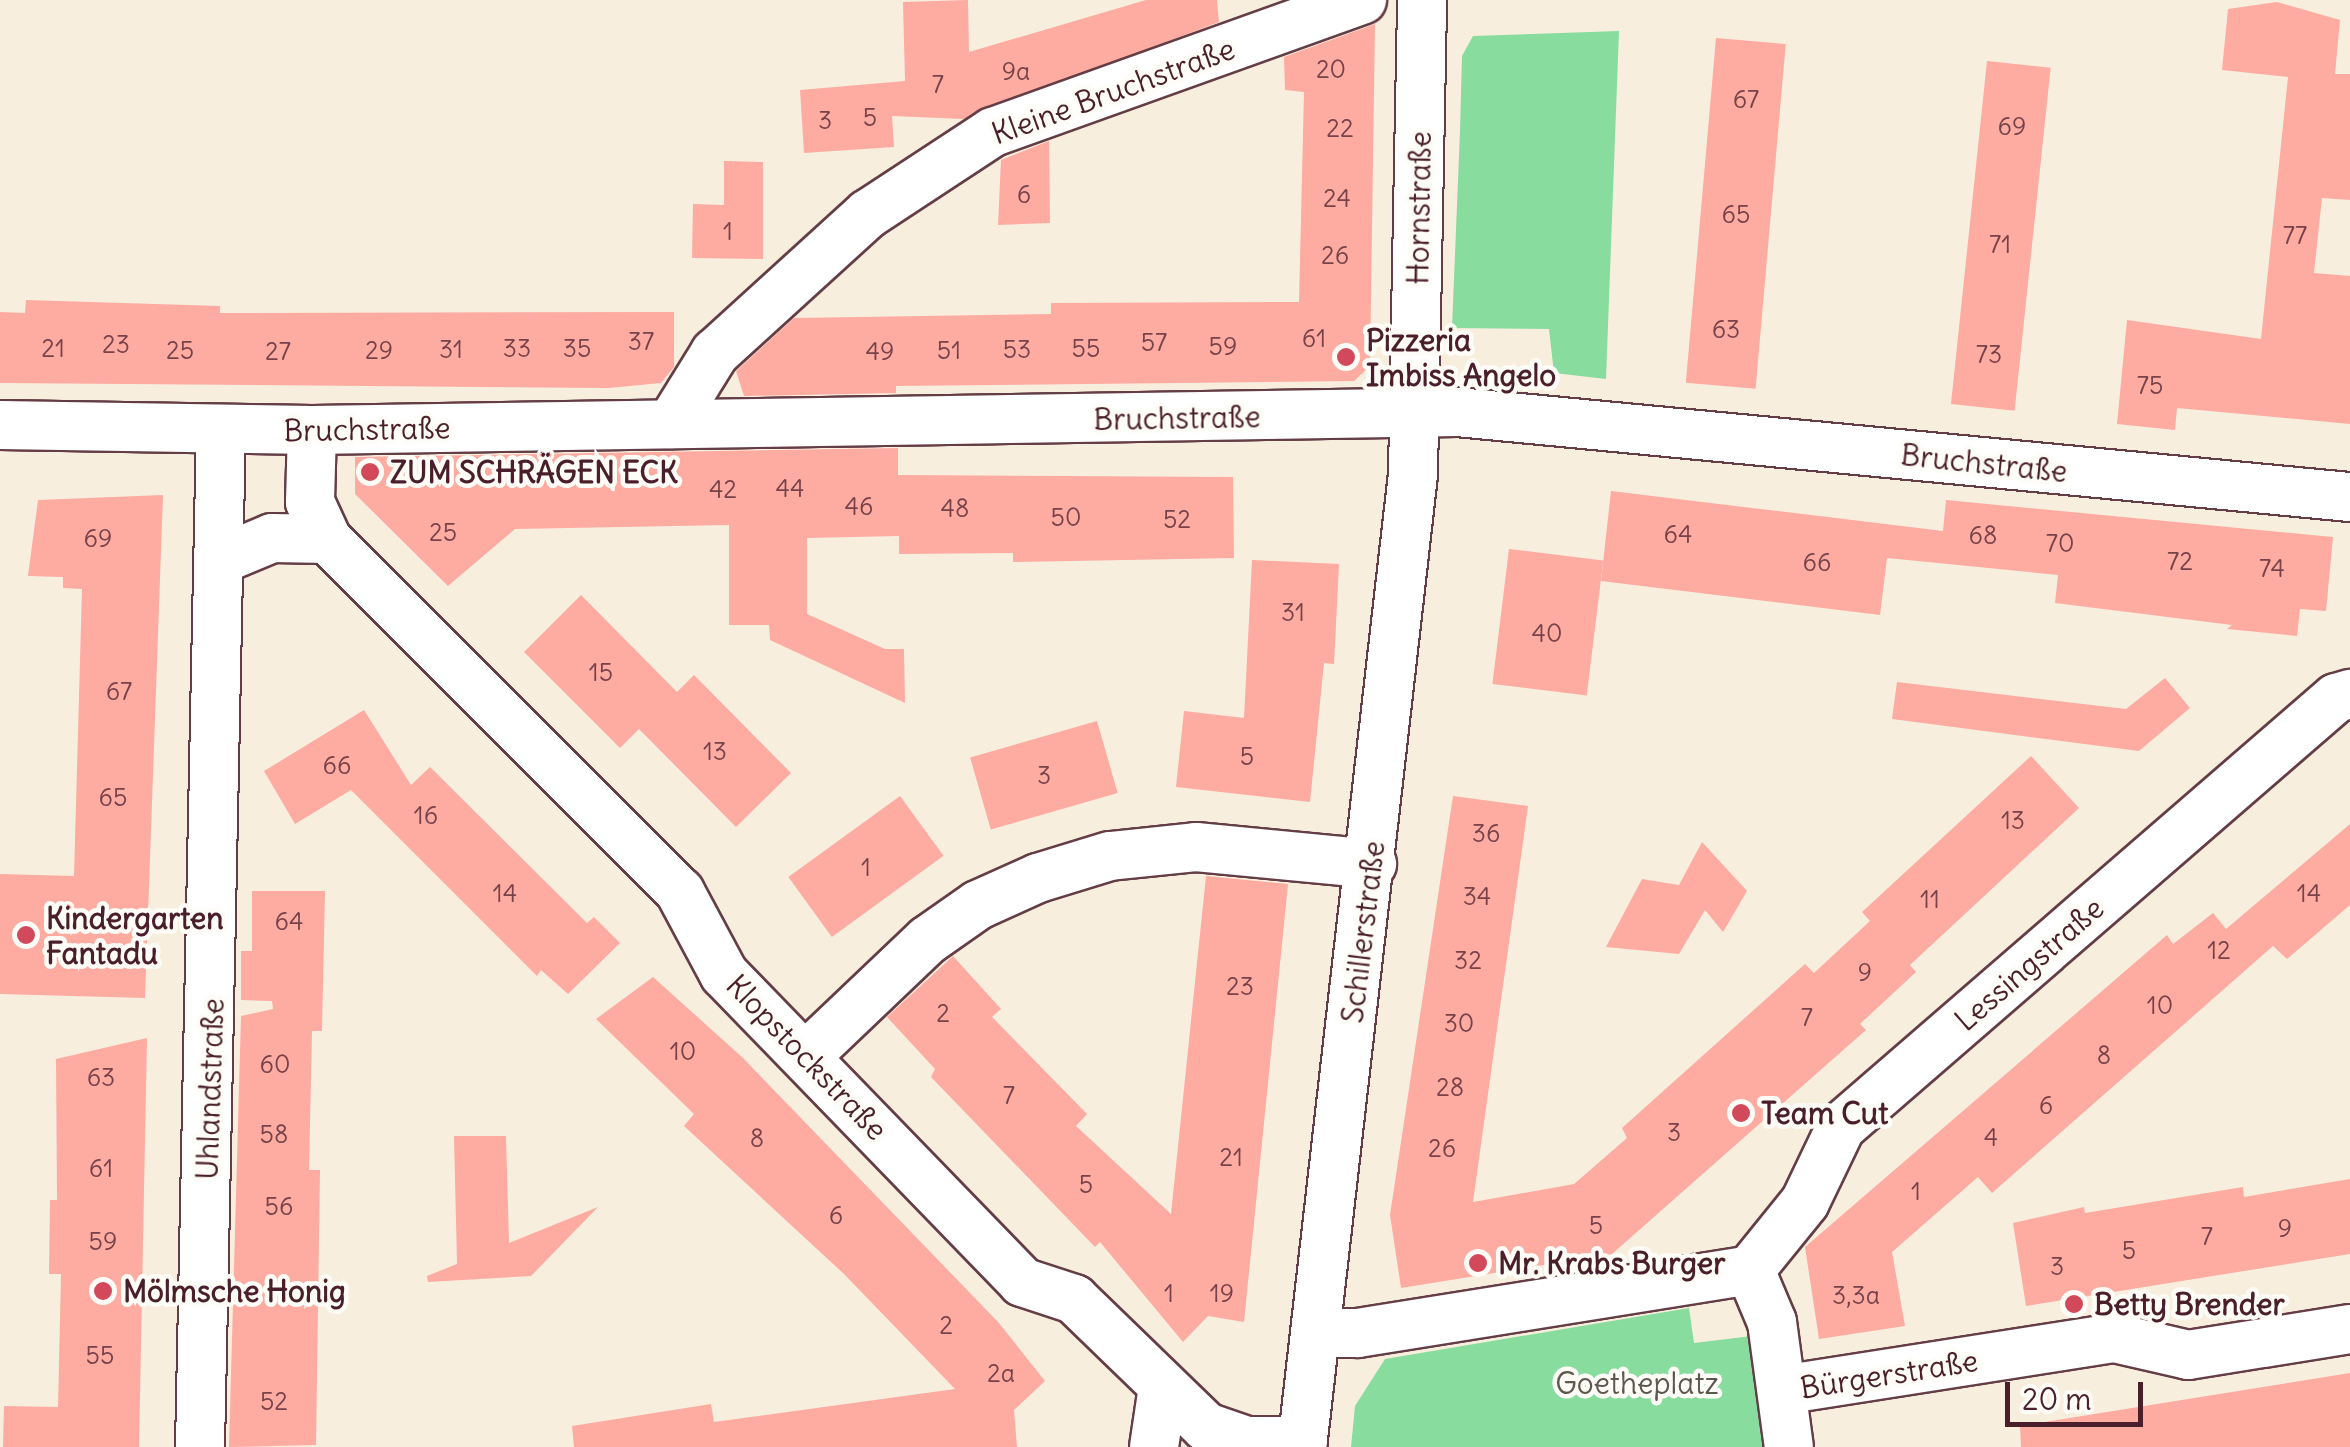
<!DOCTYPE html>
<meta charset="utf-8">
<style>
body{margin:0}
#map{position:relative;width:2350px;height:1447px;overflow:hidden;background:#f8eede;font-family:Delius,sans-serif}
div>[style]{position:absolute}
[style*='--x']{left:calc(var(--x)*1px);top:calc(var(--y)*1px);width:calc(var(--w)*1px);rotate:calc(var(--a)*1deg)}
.green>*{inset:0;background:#88dc9e}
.building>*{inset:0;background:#feaba2;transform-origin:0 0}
.roads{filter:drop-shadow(2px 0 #643e46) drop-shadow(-2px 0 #643e46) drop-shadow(0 2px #643e46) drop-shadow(0 -2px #643e46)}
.minor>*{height:48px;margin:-24px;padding:0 24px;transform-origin:24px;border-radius:24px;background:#fff}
.dots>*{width:28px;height:28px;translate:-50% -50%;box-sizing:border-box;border:5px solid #fdfcf7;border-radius:50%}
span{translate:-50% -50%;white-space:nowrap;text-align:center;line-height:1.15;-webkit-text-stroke:9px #fdfcf7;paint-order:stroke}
.number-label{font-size:25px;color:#774249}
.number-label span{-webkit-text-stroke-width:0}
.street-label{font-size:30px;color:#4a1f2b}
.poi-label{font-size:30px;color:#4a1f2b;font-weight:700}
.left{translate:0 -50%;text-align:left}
.park-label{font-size:30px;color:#5d584e}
.scale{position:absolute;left:2005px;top:1382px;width:138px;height:45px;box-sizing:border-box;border:5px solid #4a1f2b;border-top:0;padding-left:12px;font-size:30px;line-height:35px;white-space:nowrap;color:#4a1f2b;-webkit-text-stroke:8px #fdfcf7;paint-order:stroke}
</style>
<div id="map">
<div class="green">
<i style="clip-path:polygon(1619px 31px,1606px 379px,1554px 373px,1549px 329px,1452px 328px,1460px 131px,1462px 56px,1473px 36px)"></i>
<i style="clip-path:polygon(1689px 1308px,1694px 1343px,1760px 1335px,1774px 1447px,1351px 1447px,1355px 1406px,1385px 1359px)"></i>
</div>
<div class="building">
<i style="clip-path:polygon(968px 0,969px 52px,1146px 0,1217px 0,1219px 22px,963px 119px,892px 116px,894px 147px,804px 153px,800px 90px,905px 81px,903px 2px)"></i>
<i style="clip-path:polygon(2277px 2px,2340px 20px,2335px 74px,2350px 74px,2350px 200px,2322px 198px,2314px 273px,2350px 276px,2350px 424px,2177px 408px,2175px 430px,2117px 424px,2127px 320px,2261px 339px,2288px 77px,2222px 70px,2228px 9px)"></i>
<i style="clip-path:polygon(1375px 24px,1370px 366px,1354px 381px,896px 386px,896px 393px,744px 396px,736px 371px,794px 318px,1051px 314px,1051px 303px,1299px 302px,1304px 92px,1285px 90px,1284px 57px)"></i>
<i style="left:1716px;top:38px;width:70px;height:346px;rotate:5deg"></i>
<i style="left:1987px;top:61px;width:64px;height:345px;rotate:6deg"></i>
<i style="clip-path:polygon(1049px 141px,1050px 223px,998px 225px,1001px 160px)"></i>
<i style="clip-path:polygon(724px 161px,763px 162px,763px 259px,692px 258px,693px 204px,724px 205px)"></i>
<i style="clip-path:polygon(26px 300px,220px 306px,220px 313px,674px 312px,674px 367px,661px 383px,609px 388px,0 383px,0 312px,25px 313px)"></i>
<i style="clip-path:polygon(898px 448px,898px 475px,1233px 477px,1234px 558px,1013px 562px,1013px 553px,899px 554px,899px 536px,807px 538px,807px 614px,885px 649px,904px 649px,905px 703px,770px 640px,769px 625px,729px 625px,729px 525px,515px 529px,448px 586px,355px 494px,355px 457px)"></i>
<i style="clip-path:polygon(1611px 491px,1943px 531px,1946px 500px,2333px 537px,2326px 611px,2300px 609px,2297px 636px,2227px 629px,2232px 625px,2055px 603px,2058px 575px,1887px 558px,1880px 615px,1601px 581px)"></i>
<i style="clip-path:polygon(163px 495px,145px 998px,0 994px,0 874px,74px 876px,82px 589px,63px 588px,63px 577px,28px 576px,38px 500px)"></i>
<i style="left:1509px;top:549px;width:95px;height:136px;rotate:7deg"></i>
<i style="clip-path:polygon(1252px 560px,1339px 564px,1334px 664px,1324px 663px,1310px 802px,1176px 787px,1184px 711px,1244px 718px)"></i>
<i style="clip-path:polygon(581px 595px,677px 692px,694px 675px,791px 773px,736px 827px,639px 729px,620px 748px,524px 652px)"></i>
<i style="clip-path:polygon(2165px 678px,2190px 708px,2139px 751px,1892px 719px,1897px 682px,2126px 709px)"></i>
<i style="clip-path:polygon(364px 710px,411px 785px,430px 767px,587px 923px,594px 917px,620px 943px,568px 994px,541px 970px,537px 976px,351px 790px,295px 824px,264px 771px)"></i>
<i style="left:1097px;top:721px;width:75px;height:132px;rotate:74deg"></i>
<i style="clip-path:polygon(2031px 756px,2079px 808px,1910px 965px,1916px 972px,1860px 1024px,1866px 1030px,1612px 1254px,1401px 1288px,1390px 1215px,1453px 796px,1528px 806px,1473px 1202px,1574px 1184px,1627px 1138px,1622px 1128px,1805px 964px,1814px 973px,1870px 921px,1862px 912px)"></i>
<i style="left:900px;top:796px;width:74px;height:138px;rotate:54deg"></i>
<i style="clip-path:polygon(2350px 824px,2350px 905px,2287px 959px,2273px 946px,1992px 1193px,1978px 1177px,1892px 1252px,1905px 1326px,1819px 1339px,1805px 1247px,2167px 935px,2173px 944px,2213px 913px,2226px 929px)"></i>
<i style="clip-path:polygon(1702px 842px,1747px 891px,1723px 932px,1705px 910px,1679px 954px,1606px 947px,1642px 879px,1679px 885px)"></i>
<i style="clip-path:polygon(1206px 876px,1288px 884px,1244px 1322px,1208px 1316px,1183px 1342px,1100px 1242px,1095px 1247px,931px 1077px,935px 1069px,887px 1017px,953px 956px,1001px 1009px,992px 1017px,1087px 1114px,1076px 1126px,1171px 1214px)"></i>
<i style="clip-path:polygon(252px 891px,325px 891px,322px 1031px,312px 1031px,309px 1170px,320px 1170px,316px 1445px,229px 1447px,241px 1016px,273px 1009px,272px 1001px,241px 1000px,241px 951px,252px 951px)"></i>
<i style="clip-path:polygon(653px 977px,743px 1058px,999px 1323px,1045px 1381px,1014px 1410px,1017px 1447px,574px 1447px,572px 1426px,711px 1404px,714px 1422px,955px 1389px,844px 1274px,684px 1126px,694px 1114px,596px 1019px)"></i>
<i style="clip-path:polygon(147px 1038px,139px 1447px,3px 1447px,4px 1406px,58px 1407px,61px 1274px,49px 1274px,50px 1200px,57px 1200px,56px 1059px)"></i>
<i style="clip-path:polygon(454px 1136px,506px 1136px,509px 1243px,598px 1207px,531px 1276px,428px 1282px,427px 1276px,457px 1264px)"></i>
<i style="clip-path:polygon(2350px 1179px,2350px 1254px,2026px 1306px,2013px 1223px,2084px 1207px,2085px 1213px,2243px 1187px,2244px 1197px)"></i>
<i style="clip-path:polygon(2350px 1373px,2350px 1447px,2021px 1447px,2020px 1426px)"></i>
</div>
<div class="roads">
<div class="minor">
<i style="--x:671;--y:424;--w:84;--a:-58.2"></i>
<i style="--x:715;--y:353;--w:207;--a:-42.3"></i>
<i style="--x:868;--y:214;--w:149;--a:-33.3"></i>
<i style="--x:993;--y:132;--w:392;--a:-19.7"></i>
<i style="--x:0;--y:425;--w:312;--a:0.9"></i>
<i style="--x:312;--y:430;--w:1145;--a:-0.9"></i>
<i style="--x:1457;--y:412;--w:897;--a:5.44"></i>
<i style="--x:312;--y:430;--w:72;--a:91.6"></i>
<i style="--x:310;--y:502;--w:41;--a:65.3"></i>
<i style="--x:327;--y:539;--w:499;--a:45"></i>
<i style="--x:680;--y:892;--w:93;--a:61.8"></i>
<i style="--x:724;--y:974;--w:429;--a:45.9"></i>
<i style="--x:1022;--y:1282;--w:55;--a:18.1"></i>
<i style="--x:1074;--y:1299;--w:184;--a:44.1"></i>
<i style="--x:1206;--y:1427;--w:43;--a:18.9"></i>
<i style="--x:1247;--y:1441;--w:56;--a:0"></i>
<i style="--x:222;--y:559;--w:54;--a:-22.8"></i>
<i style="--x:272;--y:538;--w:55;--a:1"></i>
<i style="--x:806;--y:1056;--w:168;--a:-43.6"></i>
<i style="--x:928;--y:940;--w:61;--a:-35"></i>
<i style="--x:978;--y:905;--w:66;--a:-24.2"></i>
<i style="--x:1038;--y:878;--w:75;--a:-17"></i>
<i style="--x:1110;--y:856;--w:86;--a:-6"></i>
<i style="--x:1196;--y:847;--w:177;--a:5.5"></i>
<i style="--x:1750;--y:1270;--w:87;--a:-51"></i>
<i style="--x:1805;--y:1202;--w:83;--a:-64.4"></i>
<i style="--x:1841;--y:1127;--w:655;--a:-40.91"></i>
<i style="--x:2336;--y:698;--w:15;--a:-16"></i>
<i style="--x:1750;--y:1270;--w:56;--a:67.1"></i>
<i style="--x:1772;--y:1322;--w:126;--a:82.3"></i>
<i style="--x:1317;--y:1333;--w:41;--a:0"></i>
<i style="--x:1358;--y:1333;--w:397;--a:-9.1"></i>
<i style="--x:1782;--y:1390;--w:337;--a:-8.9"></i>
<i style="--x:2115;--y:1338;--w:75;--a:13.1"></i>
<i style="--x:2188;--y:1355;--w:164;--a:-9.1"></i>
<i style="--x:200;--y:1447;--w:1016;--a:-88.82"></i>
<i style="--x:1154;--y:1447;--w:61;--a:-81.5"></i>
<i style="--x:1302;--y:1447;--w:979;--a:-83.49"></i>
<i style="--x:1413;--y:474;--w:474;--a:-88.9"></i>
</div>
</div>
<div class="dots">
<i style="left:1346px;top:357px;background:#d1495b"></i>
<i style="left:370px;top:472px;background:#d1495b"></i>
<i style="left:26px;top:935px;background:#d1495b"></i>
<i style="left:1741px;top:1113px;background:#d1495b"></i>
<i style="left:1478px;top:1263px;background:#d1495b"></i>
<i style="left:103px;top:1291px;background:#d1495b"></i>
<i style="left:2074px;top:1304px;background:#d1495b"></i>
</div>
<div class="number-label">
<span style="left:1331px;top:69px">20</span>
<span style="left:1016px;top:71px">9a</span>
<span style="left:938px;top:84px">7</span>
<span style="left:1746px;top:99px">67</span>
<span style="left:870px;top:117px">5</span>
<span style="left:825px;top:120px">3</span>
<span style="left:2012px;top:126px">69</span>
<span style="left:1340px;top:128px">22</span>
<span style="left:1024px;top:194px">6</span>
<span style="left:1337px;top:198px">24</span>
<span style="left:1736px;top:214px">65</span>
<span style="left:728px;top:231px">1</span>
<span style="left:2295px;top:235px">77</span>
<span style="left:2000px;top:244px">71</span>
<span style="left:1335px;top:255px">26</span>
<span style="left:1726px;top:329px">63</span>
<span style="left:1314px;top:338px">61</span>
<span style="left:641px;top:341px">37</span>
<span style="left:1154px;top:342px">57</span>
<span style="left:116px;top:344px">23</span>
<span style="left:1223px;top:346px">59</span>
<span style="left:53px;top:348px">21</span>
<span style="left:517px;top:348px">33</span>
<span style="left:577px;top:348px">35</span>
<span style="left:1086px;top:348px">55</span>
<span style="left:451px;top:349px">31</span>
<span style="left:1017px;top:349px">53</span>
<span style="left:180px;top:350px">25</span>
<span style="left:379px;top:350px">29</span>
<span style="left:949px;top:350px">51</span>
<span style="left:278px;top:351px">27</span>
<span style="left:880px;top:351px">49</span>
<span style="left:1989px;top:354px">73</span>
<span style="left:2150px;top:385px">75</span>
<span style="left:790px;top:488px">44</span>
<span style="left:723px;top:489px">42</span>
<span style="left:859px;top:506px">46</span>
<span style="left:955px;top:508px">48</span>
<span style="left:1066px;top:517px">50</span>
<span style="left:1177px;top:519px">52</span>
<span style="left:443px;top:532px">25</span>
<span style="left:1678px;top:534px">64</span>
<span style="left:1983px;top:535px">68</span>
<span style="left:98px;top:538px">69</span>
<span style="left:2060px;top:543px">70</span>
<span style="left:2180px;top:561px">72</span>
<span style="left:1817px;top:562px">66</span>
<span style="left:2272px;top:568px">74</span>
<span style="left:1293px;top:612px">31</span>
<span style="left:1547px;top:633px">40</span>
<span style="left:601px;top:672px">15</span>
<span style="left:119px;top:691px">67</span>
<span style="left:715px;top:751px">13</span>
<span style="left:1247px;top:756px">5</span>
<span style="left:337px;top:765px">66</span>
<span style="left:1044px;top:775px">3</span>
<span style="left:113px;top:797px">65</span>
<span style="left:426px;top:815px">16</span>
<span style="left:2013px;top:820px">13</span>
<span style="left:1486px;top:833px">36</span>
<span style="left:866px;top:867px">1</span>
<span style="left:505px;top:893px">14</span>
<span style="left:2309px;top:893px">14</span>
<span style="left:1477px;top:896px">34</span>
<span style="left:1930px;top:899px">11</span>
<span style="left:289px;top:921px">64</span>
<span style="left:2219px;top:950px">12</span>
<span style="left:1468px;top:960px">32</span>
<span style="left:1865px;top:972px">9</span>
<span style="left:1240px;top:986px">23</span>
<span style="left:2160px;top:1005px">10</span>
<span style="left:943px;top:1013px">2</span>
<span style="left:1807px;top:1017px">7</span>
<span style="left:1459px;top:1023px">30</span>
<span style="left:683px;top:1051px">10</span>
<span style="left:2104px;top:1055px">8</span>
<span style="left:275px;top:1064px">60</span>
<span style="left:101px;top:1077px">63</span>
<span style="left:1450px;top:1087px">28</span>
<span style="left:1009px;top:1095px">7</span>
<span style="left:2046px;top:1105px">6</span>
<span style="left:1674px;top:1132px">3</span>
<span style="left:274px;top:1134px">58</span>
<span style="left:1991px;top:1137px">4</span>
<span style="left:757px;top:1138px">8</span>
<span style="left:1442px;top:1148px">26</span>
<span style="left:1231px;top:1157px">21</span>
<span style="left:101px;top:1168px">61</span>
<span style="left:1086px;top:1184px">5</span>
<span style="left:1916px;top:1191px">1</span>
<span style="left:279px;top:1206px">56</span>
<span style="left:836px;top:1215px">6</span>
<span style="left:1596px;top:1225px">5</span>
<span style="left:2285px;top:1228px">9</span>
<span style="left:2207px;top:1236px">7</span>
<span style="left:103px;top:1241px">59</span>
<span style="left:2129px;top:1250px">5</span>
<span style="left:2057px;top:1266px">3</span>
<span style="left:1169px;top:1293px">1</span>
<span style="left:1222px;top:1293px">19</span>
<span style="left:1856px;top:1295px">3,3a</span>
<span style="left:946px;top:1325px">2</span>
<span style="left:100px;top:1355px">55</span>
<span style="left:1001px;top:1373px">2a</span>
<span style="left:274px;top:1401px">52</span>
</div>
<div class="street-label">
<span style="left:1113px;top:91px;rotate:-20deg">Kleine Bruchstraße</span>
<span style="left:1419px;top:208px;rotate:-89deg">Hornstraße</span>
<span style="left:1177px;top:418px;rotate:-1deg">Bruchstraße</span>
<span style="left:367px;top:429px;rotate:-1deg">Bruchstraße</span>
<span style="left:1984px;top:463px;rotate:6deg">Bruchstraße</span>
<span style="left:1363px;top:932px;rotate:-83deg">Schillerstraße</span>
<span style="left:2029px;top:964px;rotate:-41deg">Lessingstraße</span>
<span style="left:807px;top:1057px;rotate:46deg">Klopstockstraße</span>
<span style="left:210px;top:1089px;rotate:-88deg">Uhlandstraße</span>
<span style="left:1889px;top:1374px;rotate:-9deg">Bürgerstraße</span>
</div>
<div class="poi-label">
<span class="left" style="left:1366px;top:357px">Pizzeria<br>Imbiss Angelo</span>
<span class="left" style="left:390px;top:472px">ZUM SCHRÄGEN ECK</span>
<span class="left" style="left:46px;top:935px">Kindergarten<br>Fantadu</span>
<span class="left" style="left:1761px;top:1113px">Team Cut</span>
<span class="left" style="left:1498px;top:1263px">Mr. Krabs Burger</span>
<span class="left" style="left:123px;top:1291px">Mölmsche Honig</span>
<span class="left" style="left:2094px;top:1304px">Betty Brender</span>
</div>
<div class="park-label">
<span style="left:1637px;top:1383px">Goetheplatz</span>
</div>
<div class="scale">20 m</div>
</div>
